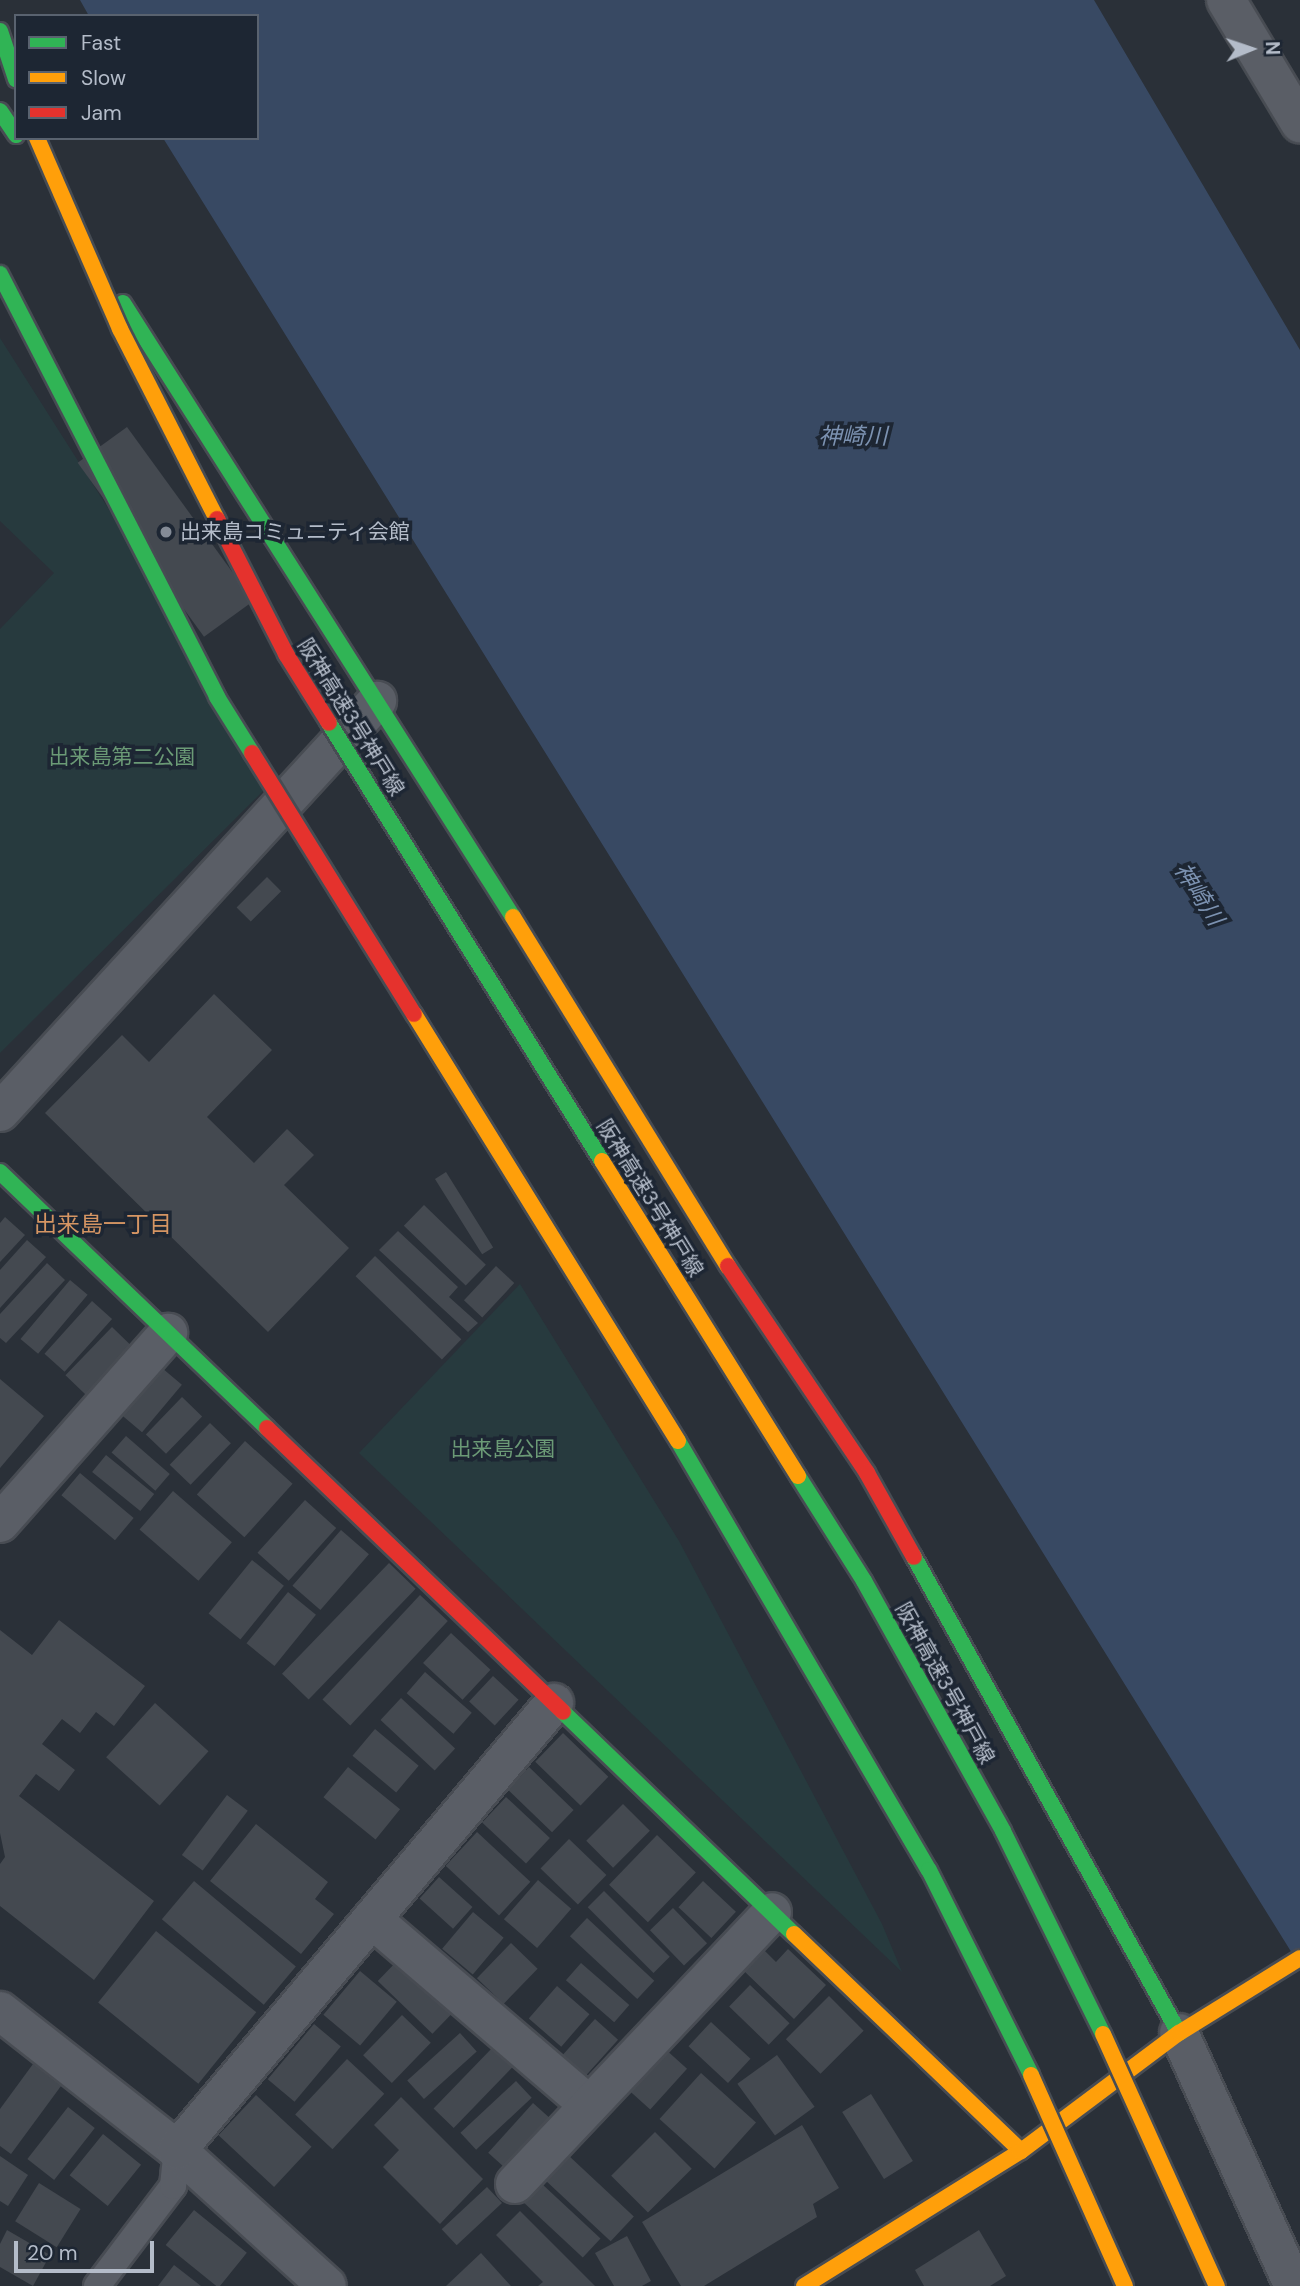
<!DOCTYPE html>
<meta charset="utf-8">
<style>
body{margin:0}
#map{position:relative;width:1300px;height:2286px;overflow:hidden;background:#2a3038;font-family:"DM Sans","Noto Sans JP",sans-serif}
div>[style]{position:absolute}
[style*='--x']{left:calc(var(--x)*1px);top:calc(var(--y)*1px);width:calc(var(--w)*1px);rotate:calc(var(--a)*1deg)}
.green>*{inset:0;background:#273a3e}
.water>*{inset:0;background:#384963}
.building>*{inset:0;background:#444950;transform-origin:0 0}
.roads{filter:drop-shadow(2px 0 #484c53) drop-shadow(-2px 0 #484c53) drop-shadow(0 2px #484c53) drop-shadow(0 -2px #484c53)}
.lane>*{height:26px;margin:-13px;padding:0 13px;transform-origin:13px;border-radius:13px;background:#5a5e66}
.street>*{height:38px;margin:-19px;padding:0 19px;transform-origin:19px;border-radius:19px;background:#5a5e66}
.fast>*{height:16px;margin:-8px;padding:0 8px;transform-origin:8px;border-radius:8px;background:#30b455}
.slow>*{height:16px;margin:-8px;padding:0 8px;transform-origin:8px;border-radius:8px;background:#ff9f0a}
.jam>*{height:16px;margin:-8px;padding:0 8px;transform-origin:8px;border-radius:8px;background:#e5322d}
.bridges{filter:drop-shadow(2px 0 #474c53) drop-shadow(-2px 0 #474c53) drop-shadow(0 2px #474c53) drop-shadow(0 -2px #474c53)}
.fast-bridge>*{height:16px;margin:-8px;padding:0 8px;transform-origin:8px;border-radius:8px;background:#30b455}
.slow-bridge>*{height:16px;margin:-8px;padding:0 8px;transform-origin:8px;border-radius:8px;background:#ff9f0a}
.jam-bridge>*{height:16px;margin:-8px;padding:0 8px;transform-origin:8px;border-radius:8px;background:#e5322d}
.dots>*{width:19px;height:19px;translate:-50% -50%;box-sizing:border-box;border:4px solid #1d2633;border-radius:50%}
span{translate:-50% -50%;white-space:nowrap;text-align:center;line-height:1.15;-webkit-text-stroke:7px #1d2633;paint-order:stroke}
.poi-label{font-size:21px;color:#b4bcc9}
.left{translate:0 -50%;text-align:left}
.street-label{font-size:21px;color:#b4bcc9}
.park-label{font-size:21px;color:#6b9a76}
.water-label{font-size:23px;color:#7c92b1;font-style:italic}
.neighbourhood-label{font-size:23px;color:#d59563}
.legend{position:absolute;left:14px;top:14px;width:245px;height:126px;box-sizing:border-box;background:#1d2633;border:2px solid #59626f;margin:0;padding:9px 12px;list-style:none;font-size:21px;color:#b4bcc9}
.legend li{display:flex;align-items:center;gap:14px;height:35px}
.legend b{width:35px;border:2px solid #59626f}
.north{position:absolute;left:1216px;top:14px;width:70px;height:70px;-webkit-text-stroke:5px #1d2633;paint-order:stroke;rotate:88deg;font-size:19px;font-weight:700;line-height:28px;text-align:center;color:#b4bcc9}
.north::after{content:'';display:block;margin:auto;width:24px;height:32px;background:#b4bcc9;clip-path:polygon(50% 0,100% 100%,50% 72%,0 100%)}
.scale{position:absolute;left:14px;top:2241px;width:140px;height:32px;box-sizing:border-box;border:4px solid #b4bcc9;border-top:0;padding-left:9px;font-size:21px;line-height:24px;white-space:nowrap;color:#b4bcc9;-webkit-text-stroke:5px #1d2633;paint-order:stroke}
</style>
<div id="map">
<div class="green">
<i style="clip-path:polygon(0 338px,278px 776px,0 1053px,0 629px,54px 573px,0 521px)"></i>
<i style="clip-path:polygon(520px 1284px,679px 1541px,882px 1924px,902px 1972px,359px 1453px)"></i>
</div>
<div class="water">
<i style="clip-path:polygon(80px 0,1094px 0,1300px 350px,1300px 1966px,163px 138px,257px 138px,257px 16px,89px 16px)"></i>
</div>
<div class="building">
<i style="left:127px;top:427px;width:215px;height:61px;rotate:54deg"></i>
<i style="left:267px;top:877px;width:20px;height:43px;rotate:45deg"></i>
<i style="clip-path:polygon(214px 994px,272px 1050px,207px 1117px,254px 1163px,287px 1129px,314px 1155px,284px 1185px,349px 1248px,268px 1332px,45px 1113px,122px 1035px,149px 1062px)"></i>
<i style="left:446px;top:1172px;width:89px;height:13px;rotate:58deg"></i>
<i style="left:424px;top:1205px;width:86px;height:29px;rotate:44deg"></i>
<i style="clip-path:polygon(5px 1217px,25px 1235px,0 1262px,0 1223px)"></i>
<i style="clip-path:polygon(398px 1231px,458px 1287px,449px 1297px,478px 1323px,468px 1332px,379px 1250px)"></i>
<i style="clip-path:polygon(27px 1240px,46px 1257px,0 1308px,0 1270px)"></i>
<i style="left:375px;top:1256px;width:120px;height:28px;rotate:44deg"></i>
<i style="clip-path:polygon(47px 1263px,65px 1280px,6px 1343px,0 1338px,0 1314px)"></i>
<i style="left:496px;top:1266px;width:25px;height:47px;rotate:43deg"></i>
<i style="left:70px;top:1280px;width:23px;height:77px;rotate:40deg"></i>
<i style="left:92px;top:1301px;width:27px;height:71px;rotate:42deg"></i>
<i style="left:112px;top:1327px;width:29px;height:67px;rotate:44deg"></i>
<i style="left:162px;top:1368px;width:26px;height:62px;rotate:40deg"></i>
<i style="clip-path:polygon(0 1379px,44px 1416px,0 1468px)"></i>
<i style="left:182px;top:1397px;width:28px;height:52px;rotate:44deg"></i>
<i style="left:210px;top:1423px;width:29px;height:58px;rotate:44deg"></i>
<i style="left:126px;top:1436px;width:58px;height:22px;rotate:41deg"></i>
<i style="left:245px;top:1441px;width:64px;height:72px;rotate:42deg"></i>
<i style="left:106px;top:1455px;width:62px;height:22px;rotate:39deg"></i>
<i style="left:80px;top:1473px;width:70px;height:29px;rotate:40deg"></i>
<i style="left:173px;top:1491px;width:78px;height:51px;rotate:41deg"></i>
<i style="left:305px;top:1500px;width:42px;height:71px;rotate:42deg"></i>
<i style="left:341px;top:1530px;width:37px;height:74px;rotate:41deg"></i>
<i style="left:252px;top:1560px;width:41px;height:69px;rotate:39deg"></i>
<i style="left:389px;top:1563px;width:37px;height:154px;rotate:44deg"></i>
<i style="left:288px;top:1592px;width:36px;height:66px;rotate:39deg"></i>
<i style="left:420px;top:1595px;width:38px;height:143px;rotate:43deg"></i>
<i style="clip-path:polygon(59px 1620px,145px 1686px,114px 1726px,96px 1712px,80px 1733px,62px 1719px,42px 1744px,75px 1770px,59px 1791px,36px 1774px,19px 1796px,154px 1901px,94px 1980px,0 1906px,0 1864px,5px 1857px,0 1833px,0 1630px,32px 1655px)"></i>
<i style="left:451px;top:1633px;width:54px;height:41px;rotate:43deg"></i>
<i style="left:425px;top:1672px;width:62px;height:28px;rotate:41deg"></i>
<i style="left:493px;top:1676px;width:35px;height:35px;rotate:43deg"></i>
<i style="left:401px;top:1698px;width:74px;height:30px;rotate:43deg"></i>
<i style="left:155px;top:1703px;width:72px;height:73px;rotate:42deg"></i>
<i style="left:375px;top:1729px;width:57px;height:35px;rotate:40deg"></i>
<i style="left:563px;top:1733px;width:63px;height:40px;rotate:44deg"></i>
<i style="left:348px;top:1767px;width:67px;height:39px;rotate:39deg"></i>
<i style="left:529px;top:1767px;width:62px;height:31px;rotate:44deg"></i>
<i style="left:227px;top:1795px;width:26px;height:75px;rotate:37deg"></i>
<i style="left:506px;top:1797px;width:60px;height:35px;rotate:43deg"></i>
<i style="left:623px;top:1804px;width:38px;height:52px;rotate:45deg"></i>
<i style="clip-path:polygon(256px 1824px,328px 1882px,315px 1899px,334px 1914px,301px 1954px,210px 1881px)"></i>
<i style="left:477px;top:1832px;width:73px;height:46px;rotate:43deg"></i>
<i style="left:657px;top:1835px;width:54px;height:69px;rotate:44deg"></i>
<i style="left:569px;top:1839px;width:52px;height:41px;rotate:44deg"></i>
<i style="left:439px;top:1877px;width:45px;height:29px;rotate:42deg"></i>
<i style="left:538px;top:1880px;width:44px;height:52px;rotate:41deg"></i>
<i style="left:194px;top:1881px;width:133px;height:50px;rotate:40deg"></i>
<i style="left:703px;top:1881px;width:45px;height:36px;rotate:43deg"></i>
<i style="left:604px;top:1891px;width:93px;height:23px;rotate:45deg"></i>
<i style="left:673px;top:1908px;width:49px;height:32px;rotate:46deg"></i>
<i style="left:473px;top:1912px;width:40px;height:48px;rotate:40deg"></i>
<i style="left:587px;top:1918px;width:92px;height:25px;rotate:43deg"></i>
<i style="left:156px;top:1931px;width:129px;height:92px;rotate:39deg"></i>
<i style="left:511px;top:1943px;width:37px;height:49px;rotate:44deg"></i>
<i style="clip-path:polygon(763px 1949px,776px 1962px,788px 1949px,826px 1985px,794px 2019px,743px 1970px)"></i>
<i style="left:400px;top:1958px;width:76px;height:32px;rotate:44deg"></i>
<i style="left:581px;top:1963px;width:64px;height:23px;rotate:41deg"></i>
<i style="left:360px;top:1971px;width:48px;height:57px;rotate:40deg"></i>
<i style="left:750px;top:1985px;width:55px;height:30px;rotate:44deg"></i>
<i style="left:557px;top:1986px;width:43px;height:43px;rotate:41deg"></i>
<i style="left:829px;top:1996px;width:49px;height:61px;rotate:45deg"></i>
<i style="left:402px;top:2015px;width:40px;height:56px;rotate:44deg"></i>
<i style="left:595px;top:2019px;width:31px;height:50px;rotate:42deg"></i>
<i style="left:711px;top:2022px;width:54px;height:33px;rotate:43deg"></i>
<i style="left:314px;top:2024px;width:35px;height:72px;rotate:40deg"></i>
<i style="left:460px;top:2033px;width:25px;height:71px;rotate:48deg"></i>
<i style="left:494px;top:2046px;width:28px;height:87px;rotate:44deg"></i>
<i style="left:664px;top:2048px;width:31px;height:55px;rotate:42deg"></i>
<i style="left:777px;top:2055px;width:64px;height:49px;rotate:54deg"></i>
<i style="left:347px;top:2059px;width:51px;height:76px;rotate:43deg"></i>
<i style="clip-path:polygon(33px 2064px,61px 2086px,11px 2154px,0 2146px,0 2109px)"></i>
<i style="left:701px;top:2073px;width:74px;height:62px;rotate:42deg"></i>
<i style="left:516px;top:2081px;width:23px;height:76px;rotate:47deg"></i>
<i style="left:871px;top:2094px;width:79px;height:34px;rotate:58deg"></i>
<i style="left:256px;top:2095px;width:76px;height:55px;rotate:43deg"></i>
<i style="clip-path:polygon(401px 2097px,483px 2179px,440px 2224px,383px 2167px,399px 2150px,374px 2125px)"></i>
<i style="left:533px;top:2103px;width:24px;height:67px;rotate:42deg"></i>
<i style="left:68px;top:2107px;width:34px;height:66px;rotate:38deg"></i>
<i style="clip-path:polygon(802px 2125px,839px 2188px,813px 2204px,817px 2217px,704px 2286px,681px 2286px,642px 2222px)"></i>
<i style="left:655px;top:2132px;width:52px;height:62px;rotate:45deg"></i>
<i style="left:103px;top:2134px;width:49px;height:53px;rotate:39deg"></i>
<i style="left:568px;top:2155px;width:90px;height:34px;rotate:43deg"></i>
<i style="clip-path:polygon(0 2156px,28px 2175px,8px 2206px,0 2201px)"></i>
<i style="left:39px;top:2183px;width:49px;height:45px;rotate:32deg"></i>
<i style="left:542px;top:2184px;width:80px;height:26px;rotate:43deg"></i>
<i style="left:487px;top:2187px;width:22px;height:62px;rotate:47deg"></i>
<i style="left:194px;top:2210px;width:68px;height:45px;rotate:39deg"></i>
<i style="clip-path:polygon(520px 2211px,595px 2286px,538px 2286px,543px 2282px,496px 2235px)"></i>
<i style="clip-path:polygon(7px 2230px,50px 2255px,33px 2286px,0 2267px,0 2244px)"></i>
<i style="clip-path:polygon(979px 2230px,1006px 2276px,990px 2286px,924px 2286px,915px 2270px)"></i>
<i style="clip-path:polygon(627px 2236px,651px 2281px,642px 2286px,614px 2286px,595px 2253px)"></i>
<i style="clip-path:polygon(481px 2253px,511px 2286px,446px 2286px)"></i>
<i style="clip-path:polygon(174px 2265px,201px 2286px,158px 2286px)"></i>
</div>
<div class="roads">
<div class="lane">
<i style="--x:97;--y:2286;--w:126;--a:-52.8"></i>
<i style="--x:173;--y:2186;--w:36;--a:-84"></i>
</div>
<div class="street">
<i style="--x:1226;--y:0;--w:144;--a:59"></i>
<i style="--x:0;--y:1112;--w:558;--a:-47.47"></i>
<i style="--x:0;--y:1523;--w:254;--a:-48.5"></i>
<i style="--x:372;--y:1919;--w:286;--a:40.6"></i>
<i style="--x:0;--y:2011;--w:225;--a:38.1"></i>
<i style="--x:177;--y:2150;--w:202;--a:42.2"></i>
<i style="--x:1179;--y:2033;--w:278;--a:65.6"></i>
<i style="--x:177;--y:2150;--w:585;--a:-49.86"></i>
<i style="--x:515;--y:2184;--w:374;--a:-46.6"></i>
</div>
<div class="fast">
<i style="--x:0;--y:31;--w:51;--a:71.6"></i>
<i style="--x:0;--y:111;--w:29;--a:56"></i>
<i style="--x:123;--y:303;--w:727;--a:57.58"></i>
<i style="--x:0;--y:1172;--w:370;--a:43.8"></i>
<i style="--x:914;--y:1557;--w:545;--a:60.89"></i>
<i style="--x:563;--y:1712;--w:320;--a:43.9"></i>
</div>
<div class="slow">
<i style="--x:513;--y:917;--w:410;--a:58.4"></i>
<i style="--x:794;--y:1934;--w:314;--a:43.7"></i>
<i style="--x:804;--y:2286;--w:256;--a:-31.9"></i>
<i style="--x:1021;--y:2151;--w:197;--a:-36.8"></i>
<i style="--x:1179;--y:2033;--w:142;--a:-31.8"></i>
</div>
<div class="jam">
<i style="--x:728;--y:1266;--w:249;--a:56.1"></i>
<i style="--x:867;--y:1473;--w:96;--a:60.8"></i>
<i style="--x:267;--y:1428;--w:410;--a:43.8"></i>
</div>
</div>
<div class="bridges">
<div class="fast-bridge">
<i style="--x:0;--y:274;--w:475;--a:62.8"></i>
<i style="--x:217;--y:697;--w:66;--a:58"></i>
<i style="--x:329;--y:723;--w:516;--a:58.07"></i>
<i style="--x:678;--y:1441;--w:497;--a:59.7"></i>
<i style="--x:929;--y:1870;--w:229;--a:63.5"></i>
<i style="--x:798;--y:1476;--w:124;--a:57.8"></i>
<i style="--x:864;--y:1581;--w:286;--a:60.9"></i>
<i style="--x:1003;--y:1831;--w:226;--a:63.8"></i>
</div>
<div class="slow-bridge">
<i style="--x:37;--y:138;--w:208;--a:66.5"></i>
<i style="--x:120;--y:329;--w:213;--a:63"></i>
<i style="--x:414;--y:1014;--w:502;--a:58.27"></i>
<i style="--x:602;--y:1161;--w:371;--a:58.1"></i>
<i style="--x:1103;--y:2034;--w:277;--a:65.7"></i>
<i style="--x:1031;--y:2075;--w:231;--a:66"></i>
</div>
<div class="jam-bridge">
<i style="--x:217;--y:519;--w:152;--a:62.9"></i>
<i style="--x:286;--y:654;--w:81;--a:58.1"></i>
<i style="--x:252;--y:753;--w:307;--a:58.2"></i>
</div>
</div>
<div class="dots">
<i style="left:166px;top:532px;background:#848b96"></i>
</div>
<div class="poi-label">
<span class="left" style="left:180px;top:532px">出来島コミュニティ会館</span>
</div>
<div class="street-label">
<span style="left:351px;top:717px;rotate:58deg">阪神高速3号神戸線</span>
<span style="left:650px;top:1198px;rotate:58deg">阪神高速3号神戸線</span>
<span style="left:945px;top:1683px;rotate:61deg">阪神高速3号神戸線</span>
</div>
<div class="park-label">
<span style="left:122px;top:757px">出来島第二公園</span>
<span style="left:503px;top:1449px">出来島公園</span>
</div>
<div class="water-label">
<span style="left:853px;top:436px">神崎川</span>
<span style="left:1199px;top:894px;rotate:57deg">神崎川</span>
</div>
<div class="neighbourhood-label">
<span style="left:103px;top:1224px">出来島一丁目</span>
</div>
<ul class="legend">
<li><b style="height:9px;background:#30b455"></b>Fast</li>
<li><b style="height:9px;background:#ff9f0a"></b>Slow</li>
<li><b style="height:9px;background:#e5322d"></b>Jam</li>
</ul>
<div class="north">N</div>
<div class="scale">20 m</div>
</div>
